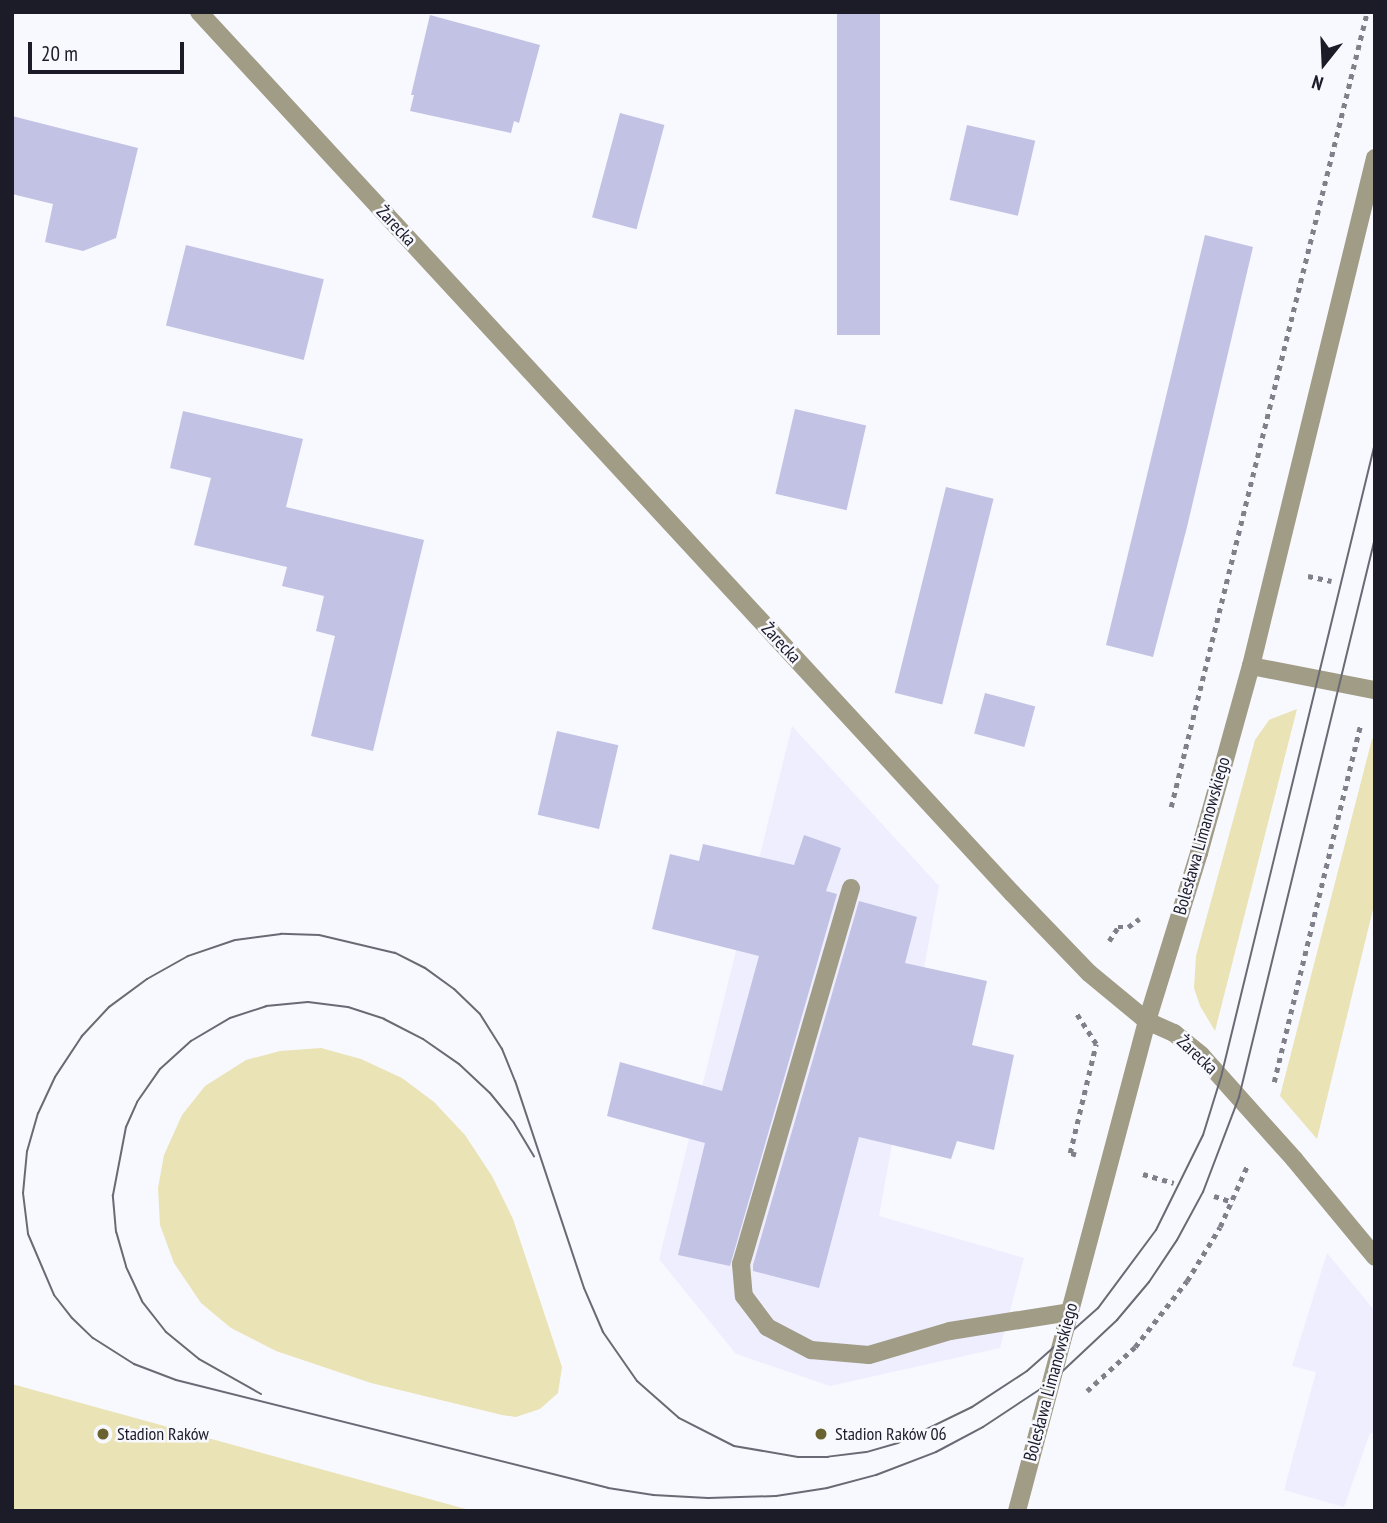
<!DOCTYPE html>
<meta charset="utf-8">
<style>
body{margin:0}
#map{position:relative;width:1387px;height:1523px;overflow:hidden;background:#f8f8ff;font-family:"PT Sans Narrow",sans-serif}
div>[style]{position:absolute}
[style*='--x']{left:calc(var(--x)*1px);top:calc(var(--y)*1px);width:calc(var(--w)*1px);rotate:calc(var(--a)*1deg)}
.built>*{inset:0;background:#eef}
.green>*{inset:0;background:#eae3b5}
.building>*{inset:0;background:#c2c2e4;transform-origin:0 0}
.path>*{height:4.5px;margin-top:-2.25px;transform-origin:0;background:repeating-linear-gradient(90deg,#80808a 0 5px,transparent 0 10px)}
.service>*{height:18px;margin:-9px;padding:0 9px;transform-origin:9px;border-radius:9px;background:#a09c86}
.minor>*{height:18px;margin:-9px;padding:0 9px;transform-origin:9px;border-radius:9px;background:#a09c86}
.tertiary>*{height:18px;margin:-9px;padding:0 9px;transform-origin:9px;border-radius:9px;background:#a09c86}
.tram>*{height:2px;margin:-1px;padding:0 1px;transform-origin:1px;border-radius:1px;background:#6a6a74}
.dots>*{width:19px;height:19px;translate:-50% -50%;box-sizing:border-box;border:4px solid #f8f8ff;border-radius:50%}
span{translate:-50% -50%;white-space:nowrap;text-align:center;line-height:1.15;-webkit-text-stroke:5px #f8f8ff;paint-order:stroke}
.street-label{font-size:18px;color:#1c1b28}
.poi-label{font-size:18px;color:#1c1b28}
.left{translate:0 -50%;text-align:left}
.frame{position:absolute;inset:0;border:14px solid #1c1b28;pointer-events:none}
.north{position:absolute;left:1289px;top:28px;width:70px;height:70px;-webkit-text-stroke:5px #f8f8ff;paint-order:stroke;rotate:198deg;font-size:19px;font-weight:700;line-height:28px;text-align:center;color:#1c1b28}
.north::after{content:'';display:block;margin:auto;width:24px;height:32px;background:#1c1b28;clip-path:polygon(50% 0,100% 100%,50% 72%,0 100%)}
.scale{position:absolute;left:28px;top:42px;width:156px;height:32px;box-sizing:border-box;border:4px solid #1c1b28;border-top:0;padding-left:9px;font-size:21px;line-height:24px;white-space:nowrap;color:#1c1b28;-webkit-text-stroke:5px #f8f8ff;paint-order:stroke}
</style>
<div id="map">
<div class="built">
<i style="clip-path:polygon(792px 726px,939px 886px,879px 1216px,1024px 1258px,1000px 1348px,830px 1386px,736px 1354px,659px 1259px)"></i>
<i style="clip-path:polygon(1327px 1253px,1375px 1311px,1375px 1434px,1370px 1433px,1344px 1507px,1284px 1490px,1316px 1372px,1292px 1366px)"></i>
</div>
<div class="green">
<i style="clip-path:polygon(1297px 709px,1215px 1031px,1200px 1006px,1194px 988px,1196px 956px,1255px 740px,1269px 720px)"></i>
<i style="clip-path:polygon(1372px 739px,1375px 739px,1375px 901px,1317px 1139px,1280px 1096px)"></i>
<i style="clip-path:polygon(321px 1048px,361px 1059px,402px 1078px,434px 1102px,465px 1135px,492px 1176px,513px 1219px,562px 1367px,558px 1393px,540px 1409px,516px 1417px,502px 1415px,371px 1383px,276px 1351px,231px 1328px,201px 1303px,174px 1263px,160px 1225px,158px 1188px,164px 1155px,182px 1115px,205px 1086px,246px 1060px,280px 1051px)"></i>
<i style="clip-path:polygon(12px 1384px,473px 1511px,12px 1511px)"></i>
</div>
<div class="building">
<i style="left:837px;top:12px;width:43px;height:323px"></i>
<i style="clip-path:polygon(430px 15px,540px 45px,519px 123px,514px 121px,511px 133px,410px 111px,414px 95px,411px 95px)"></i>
<i style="left:620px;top:113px;width:46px;height:108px;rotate:15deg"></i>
<i style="clip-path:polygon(12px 116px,138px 148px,116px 238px,83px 251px,45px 242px,53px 204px,12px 194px)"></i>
<i style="left:967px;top:125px;width:70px;height:77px;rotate:13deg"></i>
<i style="clip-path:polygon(1205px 235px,1253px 247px,1187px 527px,1153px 657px,1106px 645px)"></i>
<i style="left:186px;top:245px;width:142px;height:83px;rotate:14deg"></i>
<i style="left:795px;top:409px;width:73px;height:87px;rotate:13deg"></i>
<i style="clip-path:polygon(183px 411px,303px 439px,286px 507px,424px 540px,373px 751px,311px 736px,335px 636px,316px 631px,324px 596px,282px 586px,287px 567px,194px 545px,211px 478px,170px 468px)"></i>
<i style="left:946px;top:487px;width:49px;height:212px;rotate:14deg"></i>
<i style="left:985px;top:693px;width:52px;height:42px;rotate:15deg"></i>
<i style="left:557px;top:731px;width:63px;height:86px;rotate:13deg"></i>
<i style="clip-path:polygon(804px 835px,841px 848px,826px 891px,837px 894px,730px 1266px,678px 1255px,705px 1143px,607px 1116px,620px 1062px,722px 1091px,759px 956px,652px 929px,670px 854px,699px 861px,703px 844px,794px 865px)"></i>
<i style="clip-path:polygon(859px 901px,917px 917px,905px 963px,987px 981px,972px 1045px,1014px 1055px,994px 1150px,957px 1141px,951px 1159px,859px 1137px,819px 1288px,753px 1271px,753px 1265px)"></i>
</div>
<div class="path">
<i style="--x:1308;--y:576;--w:24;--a:12"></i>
<i style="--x:1171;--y:807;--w:819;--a:-76.15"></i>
<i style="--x:1109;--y:941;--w:17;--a:-57"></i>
<i style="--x:1118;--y:927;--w:10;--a:0"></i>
<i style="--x:1128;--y:927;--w:14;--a:-36"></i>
<i style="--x:1274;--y:1082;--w:369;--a:-76.4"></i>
<i style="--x:1076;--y:1155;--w:6;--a:-162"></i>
<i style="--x:1070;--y:1153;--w:112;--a:-76.6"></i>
<i style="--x:1096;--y:1044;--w:37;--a:-123"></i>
<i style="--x:1143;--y:1174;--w:32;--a:16"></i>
<i style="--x:1214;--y:1196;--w:20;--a:18"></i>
<i style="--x:1087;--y:1391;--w:65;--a:-42.5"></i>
<i style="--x:1135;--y:1347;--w:84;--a:-51.8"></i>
<i style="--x:1187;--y:1281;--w:63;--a:-58.6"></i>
<i style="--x:1220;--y:1227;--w:69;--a:-66"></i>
</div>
<div class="service">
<i style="--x:851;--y:888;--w:392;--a:106.3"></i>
<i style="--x:741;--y:1264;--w:32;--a:85"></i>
<i style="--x:744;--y:1296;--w:39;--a:53"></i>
<i style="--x:767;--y:1327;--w:50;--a:27.6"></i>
<i style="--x:811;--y:1350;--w:58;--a:4.9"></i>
<i style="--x:869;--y:1355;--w:84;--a:-16.5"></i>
<i style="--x:950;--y:1331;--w:121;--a:-9"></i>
</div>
<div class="minor">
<i style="--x:199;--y:12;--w:1199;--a:47.3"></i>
<i style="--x:1012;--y:893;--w:111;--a:46.1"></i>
<i style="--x:1089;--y:973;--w:75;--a:39.6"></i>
<i style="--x:1147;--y:1021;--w:30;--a:24"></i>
<i style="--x:1174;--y:1033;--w:35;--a:39"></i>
<i style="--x:1201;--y:1055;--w:140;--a:48.2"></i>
<i style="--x:1294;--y:1159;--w:127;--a:50.4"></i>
<i style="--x:1251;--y:666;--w:126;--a:11"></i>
</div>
<div class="tertiary">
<i style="--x:1017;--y:1511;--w:507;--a:-75.14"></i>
<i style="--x:1147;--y:1021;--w:176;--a:-72.8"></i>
<i style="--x:1199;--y:853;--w:194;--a:-74.5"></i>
<i style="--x:1251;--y:666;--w:523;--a:-76.28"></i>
</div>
<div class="tram">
<i style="--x:1375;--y:443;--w:652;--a:103.65"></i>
<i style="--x:1221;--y:1077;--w:61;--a:107.2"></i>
<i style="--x:1203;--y:1135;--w:106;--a:116.3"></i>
<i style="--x:1156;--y:1230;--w:97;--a:126.6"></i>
<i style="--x:1098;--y:1308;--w:95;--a:138.4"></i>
<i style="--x:1027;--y:1371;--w:66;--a:146.8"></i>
<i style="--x:972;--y:1407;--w:82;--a:154.1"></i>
<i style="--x:898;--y:1443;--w:33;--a:164"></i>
<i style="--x:866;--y:1452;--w:38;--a:173"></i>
<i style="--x:828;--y:1457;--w:30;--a:180"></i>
<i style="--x:798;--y:1457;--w:65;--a:-170.2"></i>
<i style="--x:734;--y:1446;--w:62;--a:-153"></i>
<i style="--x:679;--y:1418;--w:56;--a:-138.6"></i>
<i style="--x:637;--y:1381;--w:60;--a:-124.8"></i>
<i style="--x:603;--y:1332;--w:48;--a:-113.4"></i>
<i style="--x:584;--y:1288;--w:218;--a:-108.4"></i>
<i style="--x:515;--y:1081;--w:35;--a:-112"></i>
<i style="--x:502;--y:1049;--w:41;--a:-122.2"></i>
<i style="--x:480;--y:1014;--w:36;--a:-136"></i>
<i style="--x:454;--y:989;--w:36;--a:-144"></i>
<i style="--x:425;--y:968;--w:34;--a:-153"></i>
<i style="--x:395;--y:953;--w:78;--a:-166.7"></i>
<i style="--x:319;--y:935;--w:38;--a:-178"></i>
<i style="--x:281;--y:934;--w:46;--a:172.6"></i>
<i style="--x:235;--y:940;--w:50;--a:161.2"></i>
<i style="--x:188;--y:956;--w:47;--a:150.7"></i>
<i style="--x:147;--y:979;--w:47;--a:143.6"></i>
<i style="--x:109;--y:1007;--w:40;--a:133"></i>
<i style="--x:82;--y:1036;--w:49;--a:123.4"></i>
<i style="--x:55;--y:1077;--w:40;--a:115"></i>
<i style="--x:38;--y:1113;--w:40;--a:106"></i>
<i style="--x:27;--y:1151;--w:42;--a:95.4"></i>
<i style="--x:23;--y:1193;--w:41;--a:83"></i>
<i style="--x:28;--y:1234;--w:66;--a:66.9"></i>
<i style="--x:54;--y:1295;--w:29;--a:52"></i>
<i style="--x:72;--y:1318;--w:29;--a:44"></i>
<i style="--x:93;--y:1338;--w:49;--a:32.4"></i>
<i style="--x:134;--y:1364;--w:45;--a:20.9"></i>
<i style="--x:176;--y:1380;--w:445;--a:14"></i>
<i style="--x:608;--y:1488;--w:46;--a:8.8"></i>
<i style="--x:653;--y:1495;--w:55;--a:3.1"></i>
<i style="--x:708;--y:1498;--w:68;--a:-1.7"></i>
<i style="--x:776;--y:1496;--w:52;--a:-8.9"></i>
<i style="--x:827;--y:1488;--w:51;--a:-14.9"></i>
<i style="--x:876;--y:1475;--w:64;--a:-21"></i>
<i style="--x:936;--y:1452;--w:53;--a:-28"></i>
<i style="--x:983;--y:1427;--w:82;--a:-33.5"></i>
<i style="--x:1051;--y:1382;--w:91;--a:-43.2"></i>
<i style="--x:1117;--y:1320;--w:50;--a:-49.9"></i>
<i style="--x:1149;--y:1282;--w:50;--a:-56.3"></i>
<i style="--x:1177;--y:1240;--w:55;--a:-61.6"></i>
<i style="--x:1203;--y:1192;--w:102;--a:-69.2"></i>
<i style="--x:1239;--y:1097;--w:575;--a:-76.33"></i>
<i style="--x:261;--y:1394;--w:71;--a:-150.6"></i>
<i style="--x:199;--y:1359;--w:43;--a:-140.7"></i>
<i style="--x:166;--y:1332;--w:39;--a:-128"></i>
<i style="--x:142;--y:1301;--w:38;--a:-115"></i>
<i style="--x:126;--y:1266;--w:35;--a:-106"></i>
<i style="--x:116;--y:1232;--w:37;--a:-95"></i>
<i style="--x:113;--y:1195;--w:69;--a:-79.2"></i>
<i style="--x:126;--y:1127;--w:27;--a:-66"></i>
<i style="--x:137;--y:1102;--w:40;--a:-55.1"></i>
<i style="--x:160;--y:1069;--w:42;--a:-42.1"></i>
<i style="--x:191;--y:1041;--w:45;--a:-30.5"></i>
<i style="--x:230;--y:1018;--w:38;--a:-18"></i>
<i style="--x:266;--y:1006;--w:42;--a:-5.4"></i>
<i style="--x:308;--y:1002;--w:40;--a:7.1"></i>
<i style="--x:348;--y:1007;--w:38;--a:18"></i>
<i style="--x:384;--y:1019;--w:44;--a:27.1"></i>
<i style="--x:423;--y:1039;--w:44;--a:34.8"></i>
<i style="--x:459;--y:1064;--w:42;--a:43.1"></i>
<i style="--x:490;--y:1093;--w:38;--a:51"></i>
<i style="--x:514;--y:1123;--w:39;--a:59"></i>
</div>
<div class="dots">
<i style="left:103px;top:1434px;background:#6b632f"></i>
<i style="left:821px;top:1434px;background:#6b632f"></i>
</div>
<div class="street-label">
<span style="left:396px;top:226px;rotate:47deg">Żarecka</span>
<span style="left:781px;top:643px;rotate:47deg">Żarecka</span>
<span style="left:1202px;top:836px;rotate:-74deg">Bolesława Limanowskiego</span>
<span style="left:1197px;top:1055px;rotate:43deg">Żarecka</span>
<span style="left:1051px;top:1382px;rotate:-75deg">Bolesława Limanowskiego</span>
</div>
<div class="poi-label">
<span class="left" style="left:117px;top:1434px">Stadion Raków</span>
<span class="left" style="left:835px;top:1434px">Stadion Raków 06</span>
</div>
<div class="frame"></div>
<div class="north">N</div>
<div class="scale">20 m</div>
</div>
